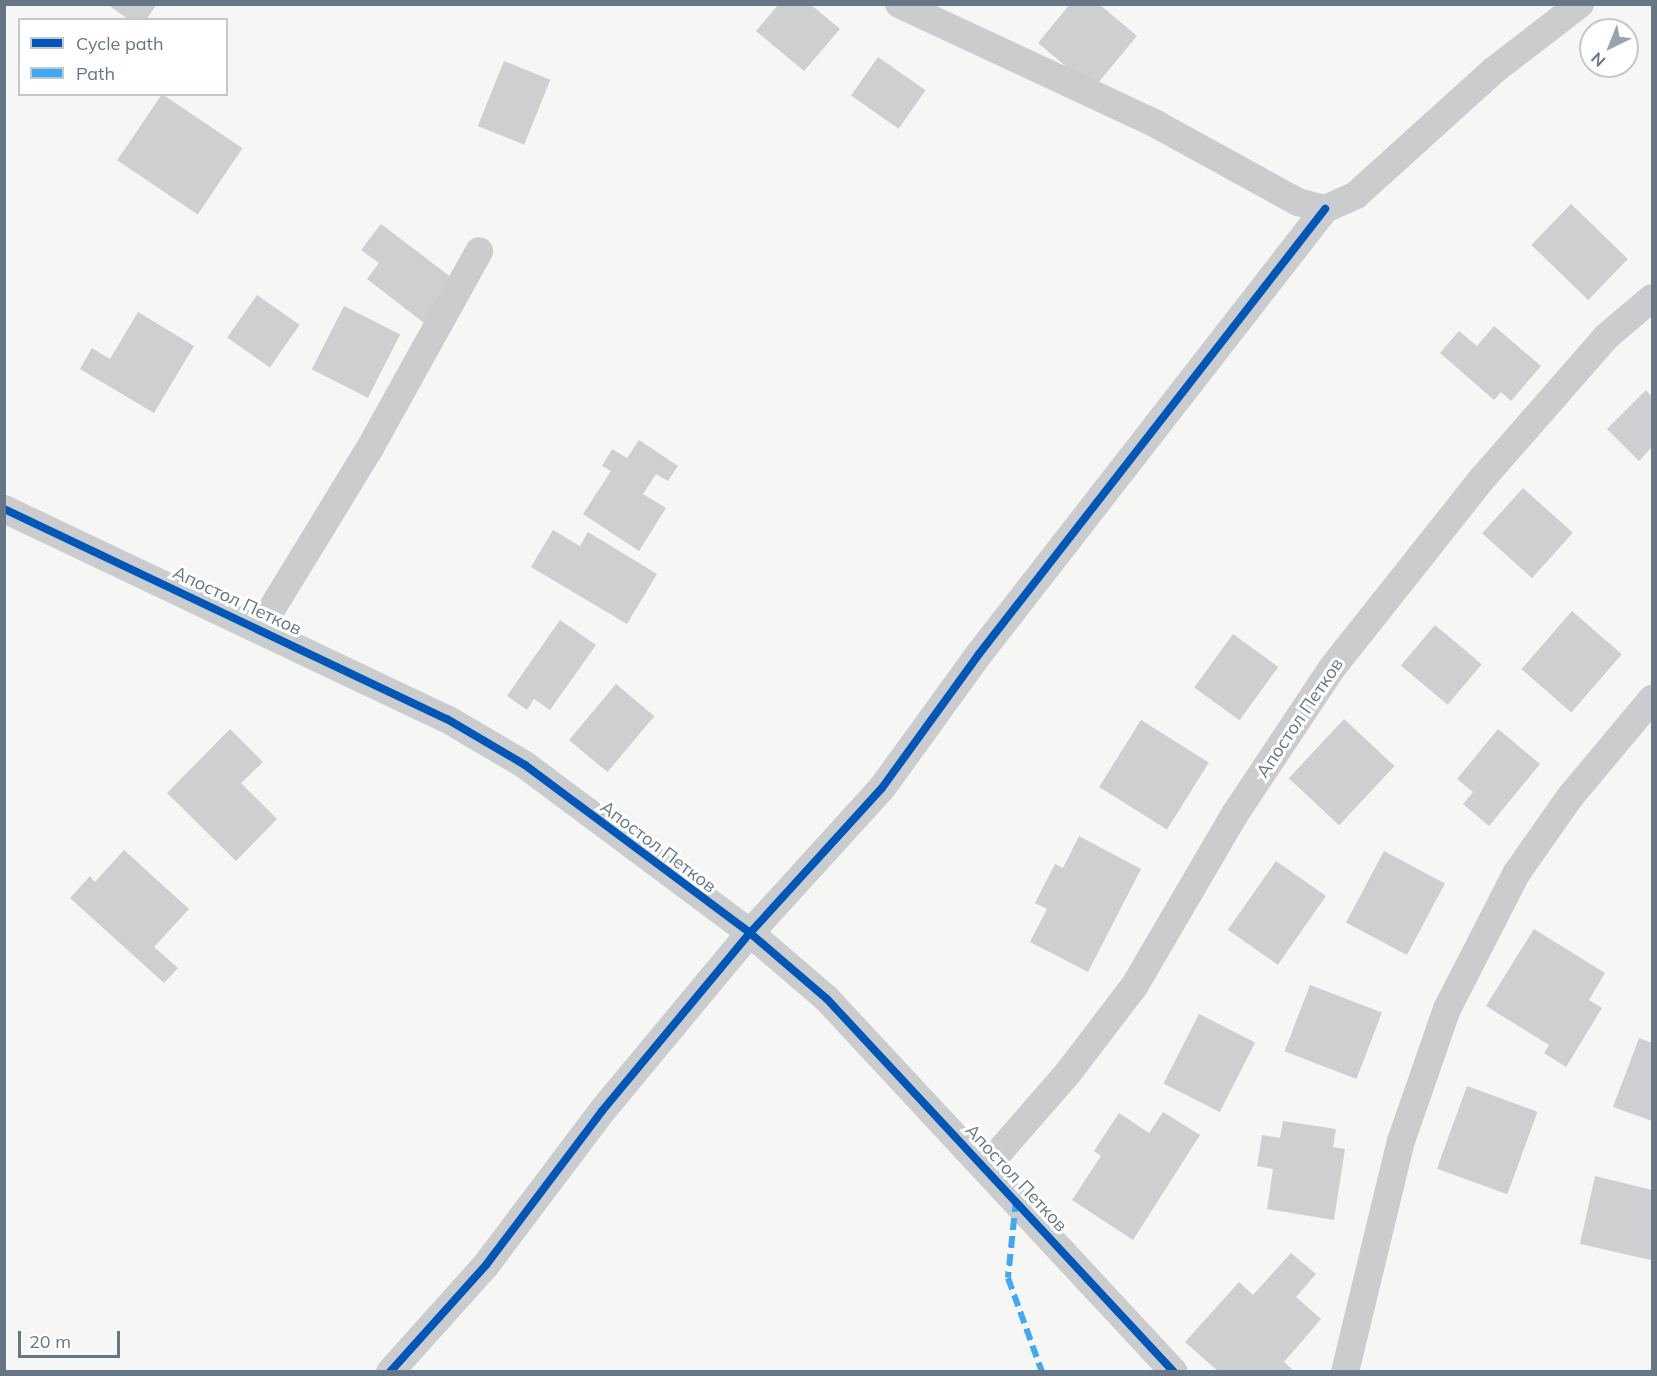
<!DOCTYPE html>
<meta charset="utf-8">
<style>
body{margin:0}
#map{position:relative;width:1657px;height:1376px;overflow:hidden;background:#f6f6f5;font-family:Mulish,sans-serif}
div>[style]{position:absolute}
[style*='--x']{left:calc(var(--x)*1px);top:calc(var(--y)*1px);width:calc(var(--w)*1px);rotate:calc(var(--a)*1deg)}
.building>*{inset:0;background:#cdcfd0;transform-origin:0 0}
.street>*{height:28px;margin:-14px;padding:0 14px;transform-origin:14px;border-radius:14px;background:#cbcccd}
.quiet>*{height:6px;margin-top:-3px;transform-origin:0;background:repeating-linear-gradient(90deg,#3fa9f5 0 12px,transparent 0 18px)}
.cycleway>*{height:8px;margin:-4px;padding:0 4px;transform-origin:4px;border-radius:4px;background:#0057b8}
span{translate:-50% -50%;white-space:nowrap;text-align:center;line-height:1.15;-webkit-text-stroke:6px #fff;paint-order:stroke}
.street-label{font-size:18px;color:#677685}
.frame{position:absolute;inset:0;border:6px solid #677685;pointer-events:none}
.legend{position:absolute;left:18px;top:18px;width:210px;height:78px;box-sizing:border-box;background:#fff;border:2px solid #c2c8ce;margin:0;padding:8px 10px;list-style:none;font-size:18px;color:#677685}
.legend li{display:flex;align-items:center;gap:12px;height:30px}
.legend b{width:30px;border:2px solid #c2c8ce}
.north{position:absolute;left:1579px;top:18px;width:60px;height:60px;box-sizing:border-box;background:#fff;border:2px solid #c2c8ce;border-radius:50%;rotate:223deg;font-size:16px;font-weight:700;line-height:24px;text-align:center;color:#677685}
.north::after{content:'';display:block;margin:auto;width:21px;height:27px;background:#99a3ac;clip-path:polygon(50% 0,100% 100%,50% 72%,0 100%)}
.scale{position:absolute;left:18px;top:1331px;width:102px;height:27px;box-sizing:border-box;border:3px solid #677685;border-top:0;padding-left:8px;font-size:18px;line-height:21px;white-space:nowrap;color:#677685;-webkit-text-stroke:4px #fff;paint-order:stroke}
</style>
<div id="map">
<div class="building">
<i style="clip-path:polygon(107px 4px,157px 4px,146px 20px,129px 20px)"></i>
<i style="clip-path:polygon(779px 4px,810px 4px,840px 29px,804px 71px,756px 31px)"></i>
<i style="clip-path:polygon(1070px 4px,1099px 4px,1137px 36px,1093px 89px,1038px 43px)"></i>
<i style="left:878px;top:57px;width:58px;height:47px;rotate:35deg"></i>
<i style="left:504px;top:61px;width:50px;height:70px;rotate:22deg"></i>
<i style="left:162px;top:94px;width:97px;height:80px;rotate:34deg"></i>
<i style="left:1571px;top:204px;width:79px;height:57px;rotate:44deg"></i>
<i style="clip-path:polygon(381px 224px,456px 281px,424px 323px,367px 279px,379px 263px,361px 250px)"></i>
<i style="left:257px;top:295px;width:52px;height:52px;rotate:35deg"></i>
<i style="left:344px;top:306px;width:63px;height:71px;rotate:27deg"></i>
<i style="clip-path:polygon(138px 312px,194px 346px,154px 413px,80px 369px,92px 348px,110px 359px)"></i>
<i style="clip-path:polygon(1494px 326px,1541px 366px,1511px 401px,1501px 392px,1494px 400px,1440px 353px,1459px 331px,1477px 346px)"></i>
<i style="clip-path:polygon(1646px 390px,1652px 397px,1652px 447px,1639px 461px,1607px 429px)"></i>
<i style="clip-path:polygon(639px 440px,678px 466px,668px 481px,656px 474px,643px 494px,666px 508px,639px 551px,583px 514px,611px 471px,602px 466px,612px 449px,627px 458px)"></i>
<i style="left:1523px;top:488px;width:67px;height:61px;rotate:42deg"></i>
<i style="clip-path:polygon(553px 530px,580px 546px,588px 532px,657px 574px,627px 624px,531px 567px)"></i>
<i style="left:1572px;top:611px;width:66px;height:77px;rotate:41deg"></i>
<i style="clip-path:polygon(560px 620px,596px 645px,550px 710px,534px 699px,527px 710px,507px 696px)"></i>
<i style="left:1435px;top:625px;width:61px;height:53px;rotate:40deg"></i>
<i style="left:1233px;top:634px;width:56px;height:66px;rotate:36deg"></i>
<i style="left:616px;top:684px;width:50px;height:73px;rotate:40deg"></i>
<i style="left:1344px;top:719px;width:69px;height:81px;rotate:43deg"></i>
<i style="left:1141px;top:720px;width:80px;height:79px;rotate:32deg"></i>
<i style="clip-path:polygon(230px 729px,263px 762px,241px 783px,277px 819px,236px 861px,167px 793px)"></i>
<i style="clip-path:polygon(1498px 729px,1540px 764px,1489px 826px,1463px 804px,1473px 792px,1457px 779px)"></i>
<i style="clip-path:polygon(1079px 836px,1141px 869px,1088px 972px,1030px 942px,1047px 909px,1035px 903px,1055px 864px,1063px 868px)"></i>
<i style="clip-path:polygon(124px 850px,189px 909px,154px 947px,178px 968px,164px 983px,70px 898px,90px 876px,95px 882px)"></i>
<i style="left:1384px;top:851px;width:69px;height:81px;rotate:28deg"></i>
<i style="left:1276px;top:861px;width:61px;height:84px;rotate:35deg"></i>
<i style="clip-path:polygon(1534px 929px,1605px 973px,1589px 1000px,1602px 1008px,1566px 1067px,1544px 1053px,1549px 1045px,1486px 1006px)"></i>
<i style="left:1310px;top:985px;width:77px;height:71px;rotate:21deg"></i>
<i style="left:1199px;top:1014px;width:63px;height:78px;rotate:27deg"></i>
<i style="clip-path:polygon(1639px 1038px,1652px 1043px,1652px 1121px,1613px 1107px)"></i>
<i style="left:1467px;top:1086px;width:75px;height:88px;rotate:20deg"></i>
<i style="clip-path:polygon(1163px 1112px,1200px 1135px,1133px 1240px,1072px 1200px,1101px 1156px,1094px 1151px,1119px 1113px,1149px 1133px)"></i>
<i style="clip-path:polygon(1283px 1121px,1336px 1129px,1333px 1147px,1345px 1149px,1334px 1220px,1267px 1209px,1273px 1169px,1257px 1166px,1262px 1135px,1280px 1138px)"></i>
<i style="clip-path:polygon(1595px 1176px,1652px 1190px,1651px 1260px,1580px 1244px)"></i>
<i style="clip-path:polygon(1291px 1253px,1316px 1274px,1296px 1297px,1321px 1319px,1284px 1362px,1295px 1372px,1219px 1372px,1185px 1342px,1239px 1282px,1253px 1295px)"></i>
</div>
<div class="street">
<i style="--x:899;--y:4;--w:284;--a:25"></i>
<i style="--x:1156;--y:124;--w:162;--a:28.8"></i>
<i style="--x:1298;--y:202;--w:28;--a:15"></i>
<i style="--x:1325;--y:209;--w:34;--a:-24"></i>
<i style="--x:1356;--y:195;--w:185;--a:-42.1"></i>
<i style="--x:1493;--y:71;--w:110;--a:-37.6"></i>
<i style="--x:4;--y:509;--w:490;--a:25.4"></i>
<i style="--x:447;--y:719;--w:91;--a:30.5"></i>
<i style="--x:525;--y:765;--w:281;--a:36.7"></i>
<i style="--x:750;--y:933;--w:101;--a:40.6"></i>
<i style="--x:827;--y:999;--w:509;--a:47.07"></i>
<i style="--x:260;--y:628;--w:211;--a:-58.6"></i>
<i style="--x:370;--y:448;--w:225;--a:-61"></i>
<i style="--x:986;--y:1167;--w:125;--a:-48.9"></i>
<i style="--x:1068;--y:1073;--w:111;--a:-52.7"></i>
<i style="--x:1135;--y:985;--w:198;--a:-59.7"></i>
<i style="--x:1235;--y:814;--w:175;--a:-56.4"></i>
<i style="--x:1332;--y:668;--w:240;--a:-51.6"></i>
<i style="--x:1481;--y:480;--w:190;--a:-48.8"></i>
<i style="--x:1606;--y:337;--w:60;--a:-40.3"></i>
<i style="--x:390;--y:1372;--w:144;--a:-48.1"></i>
<i style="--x:486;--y:1265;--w:193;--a:-53"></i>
<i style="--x:602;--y:1111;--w:231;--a:-50.3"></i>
<i style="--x:750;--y:933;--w:196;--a:-47.7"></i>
<i style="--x:882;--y:788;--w:165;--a:-54.1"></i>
<i style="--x:979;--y:654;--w:564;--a:-52.13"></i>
<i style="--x:1345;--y:1372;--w:238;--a:-76.4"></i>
<i style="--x:1401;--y:1141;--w:140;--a:-70.8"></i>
<i style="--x:1447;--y:1009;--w:152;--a:-62.9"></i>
<i style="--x:1516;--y:874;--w:94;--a:-55"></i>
<i style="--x:1570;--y:797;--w:128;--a:-50.1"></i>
</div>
<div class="quiet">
<i style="--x:1016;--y:1200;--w:78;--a:95.9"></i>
<i style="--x:1008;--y:1278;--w:100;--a:70.1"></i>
</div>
<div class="cycleway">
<i style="--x:4;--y:509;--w:490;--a:25.4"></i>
<i style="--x:447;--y:719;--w:91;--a:30.5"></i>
<i style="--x:525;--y:765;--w:281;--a:36.7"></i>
<i style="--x:750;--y:933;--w:101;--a:40.6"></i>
<i style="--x:827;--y:999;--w:509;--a:47.07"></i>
<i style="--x:390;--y:1372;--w:144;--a:-48.1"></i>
<i style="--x:486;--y:1265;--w:193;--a:-53"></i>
<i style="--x:602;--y:1111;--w:231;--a:-50.3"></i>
<i style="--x:750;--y:933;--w:196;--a:-47.7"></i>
<i style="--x:882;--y:788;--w:165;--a:-54.1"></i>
<i style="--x:979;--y:654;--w:564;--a:-52.13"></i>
</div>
<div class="street-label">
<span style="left:237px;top:601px;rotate:25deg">Апостол Петков</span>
<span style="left:1300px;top:718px;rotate:-56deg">Апостол Петков</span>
<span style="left:658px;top:847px;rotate:37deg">Апостол Петков</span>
<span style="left:1016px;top:1178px;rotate:47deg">Апостол Петков</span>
</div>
<div class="frame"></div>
<ul class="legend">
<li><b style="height:8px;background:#0057b8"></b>Cycle path</li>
<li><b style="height:8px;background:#3fa9f5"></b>Path</li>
</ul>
<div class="north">N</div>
<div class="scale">20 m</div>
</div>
